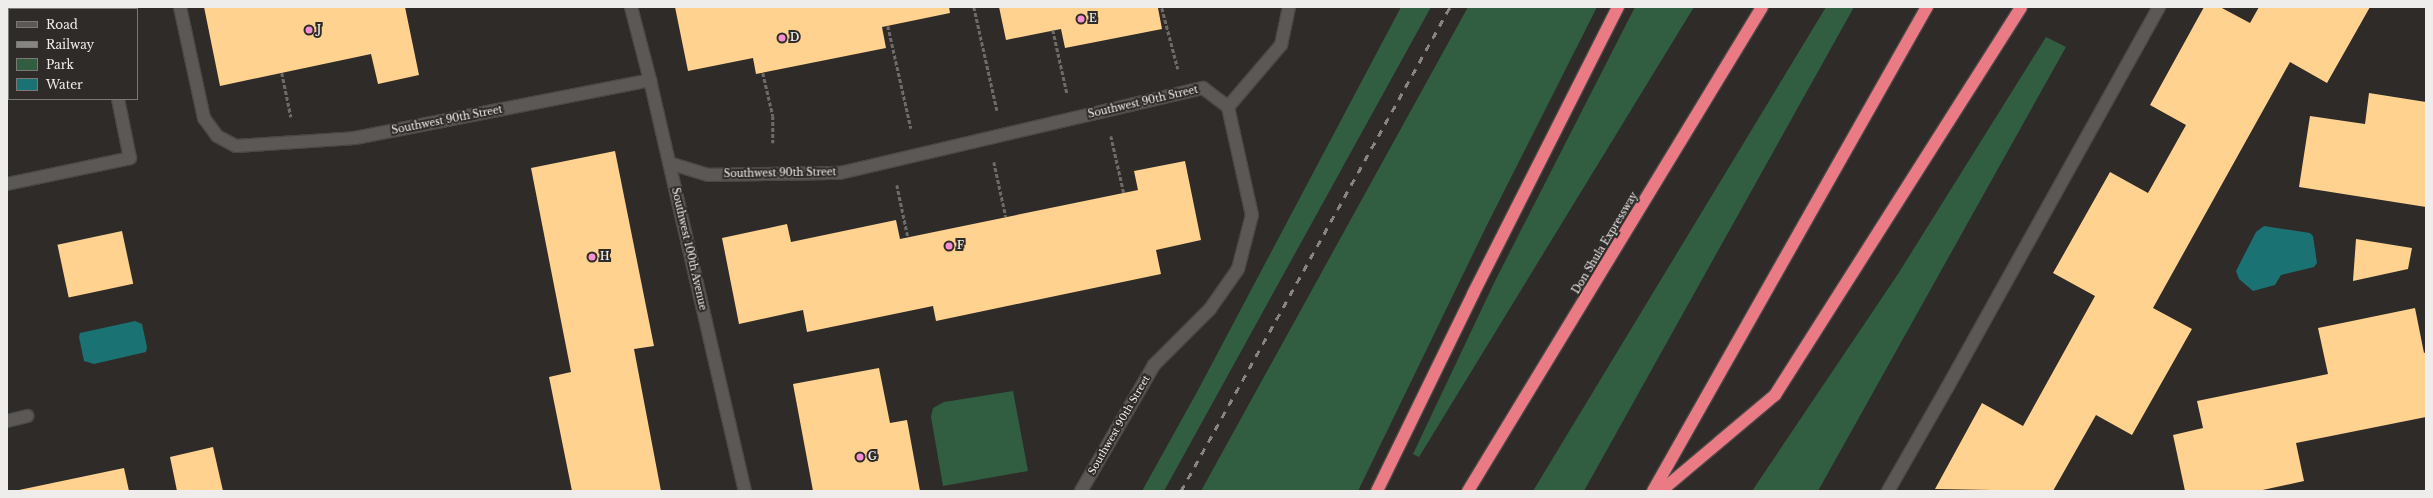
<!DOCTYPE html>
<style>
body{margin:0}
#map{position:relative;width:2433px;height:498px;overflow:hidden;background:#2e2b28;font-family:"Libre Baskerville",serif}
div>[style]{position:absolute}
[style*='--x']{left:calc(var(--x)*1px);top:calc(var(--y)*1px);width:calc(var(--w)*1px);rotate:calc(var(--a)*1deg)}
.green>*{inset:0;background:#315d40}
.water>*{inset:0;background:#1a7273}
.building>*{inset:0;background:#ffd28f;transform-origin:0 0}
.path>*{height:2.5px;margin-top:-1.25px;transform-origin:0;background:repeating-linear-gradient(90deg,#6e6b68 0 4px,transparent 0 6px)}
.roads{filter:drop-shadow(1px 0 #4a4845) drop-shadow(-1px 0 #4a4845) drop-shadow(0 1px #4a4845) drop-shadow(0 -1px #4a4845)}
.minor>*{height:12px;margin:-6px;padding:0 6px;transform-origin:6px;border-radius:6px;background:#5c5855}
.highway>*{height:12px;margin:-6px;padding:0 6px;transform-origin:6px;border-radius:6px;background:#ea7b85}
.rail>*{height:3px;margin-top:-1.5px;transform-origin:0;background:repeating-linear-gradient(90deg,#878582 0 7px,transparent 0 14px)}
.dots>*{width:11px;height:11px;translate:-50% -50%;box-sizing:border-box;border:2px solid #2e2b28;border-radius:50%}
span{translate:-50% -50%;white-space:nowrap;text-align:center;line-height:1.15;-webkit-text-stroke:4px #2e2b28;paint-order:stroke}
.poi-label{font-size:10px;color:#efedeb;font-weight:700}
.left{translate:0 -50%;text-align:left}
.street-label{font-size:10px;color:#efedeb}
.frame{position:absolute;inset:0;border:8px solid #efedeb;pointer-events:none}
.legend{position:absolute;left:8px;top:8px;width:130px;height:92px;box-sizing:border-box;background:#2e2b28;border:1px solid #7b7976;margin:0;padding:5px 7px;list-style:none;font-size:12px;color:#efedeb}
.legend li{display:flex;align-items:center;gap:8px;height:20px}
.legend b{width:20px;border:1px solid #7b7976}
</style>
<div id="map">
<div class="green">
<i style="clip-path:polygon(1401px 7px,1431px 7px,1164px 491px,1142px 491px,1197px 392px)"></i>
<i style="clip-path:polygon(1468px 7px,1597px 7px,1487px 225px,1358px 491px,1201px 491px)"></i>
<i style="clip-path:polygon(1635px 7px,1694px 7px,1419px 457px,1413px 454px,1494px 283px)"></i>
<i style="clip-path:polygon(1826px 7px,1854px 7px,1584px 491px,1533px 491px)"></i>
<i style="clip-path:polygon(2046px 37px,2066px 47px,1818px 491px,1752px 491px,1898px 274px)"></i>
<i style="clip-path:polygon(1013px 391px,1028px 471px,943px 486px,931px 417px,933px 408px,944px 402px)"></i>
</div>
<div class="water">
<i style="clip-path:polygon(2264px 226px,2310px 233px,2313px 236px,2317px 263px,2314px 267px,2281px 275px,2275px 285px,2253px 291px,2239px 279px,2236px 271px,2256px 232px)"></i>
<i style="clip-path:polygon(135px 321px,142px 324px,147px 347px,146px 352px,94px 364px,84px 361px,79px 337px,80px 333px)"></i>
</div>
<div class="building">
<i style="clip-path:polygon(7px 7px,59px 7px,59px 8px,9px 9px,9px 19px,7px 19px)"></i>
<i style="clip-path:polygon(204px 7px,405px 7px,419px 75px,378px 84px,371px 54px,220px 86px)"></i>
<i style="clip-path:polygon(675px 7px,949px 7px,950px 13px,882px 27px,886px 48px,756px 74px,753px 58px,688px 71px)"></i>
<i style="clip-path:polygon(999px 7px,1161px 7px,1158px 8px,1162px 29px,1065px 48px,1061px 29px,1006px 40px)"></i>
<i style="clip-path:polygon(2204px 7px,2220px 7px,2250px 23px,2259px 7px,2370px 7px,2327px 83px,2290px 62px,2153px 308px,2192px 329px,2132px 435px,2096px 415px,2053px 491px,1935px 489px,1982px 403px,2023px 426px,2095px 296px,2053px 273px,2110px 172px,2148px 193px,2186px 125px,2150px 105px)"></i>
<i style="clip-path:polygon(2369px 93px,2426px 102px,2426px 207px,2299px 187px,2310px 116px,2365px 124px)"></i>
<i style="clip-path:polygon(615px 151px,654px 346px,634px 349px,661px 491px,572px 491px,549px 377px,571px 372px,531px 168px)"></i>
<i style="clip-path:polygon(1185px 161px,1201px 240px,1156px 250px,1161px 274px,936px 321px,933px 306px,807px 332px,803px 310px,739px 324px,722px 238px,787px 224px,791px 242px,896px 220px,900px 239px,1138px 190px,1134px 171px)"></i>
<i style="left:122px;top:231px;width:54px;height:66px;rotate:78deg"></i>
<i style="clip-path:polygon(2356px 239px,2412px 248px,2408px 269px,2353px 281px)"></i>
<i style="clip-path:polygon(2415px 308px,2424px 353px,2426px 352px,2426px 417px,2296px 443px,2304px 481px,2258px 491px,2185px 491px,2173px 435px,2203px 428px,2197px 401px,2328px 374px,2318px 328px)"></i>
<i style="clip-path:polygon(879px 368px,890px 423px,907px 420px,920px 491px,813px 491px,793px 384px)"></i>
<i style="clip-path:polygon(213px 447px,223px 491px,177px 491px,170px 457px)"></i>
<i style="clip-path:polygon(124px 468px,129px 491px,19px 491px,19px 490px)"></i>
</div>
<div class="path">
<i style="--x:974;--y:7;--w:106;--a:77.4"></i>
<i style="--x:1162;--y:8;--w:63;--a:75.3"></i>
<i style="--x:888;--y:26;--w:105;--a:77.3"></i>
<i style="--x:1053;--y:30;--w:65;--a:77.5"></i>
<i style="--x:282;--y:73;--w:45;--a:78.4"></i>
<i style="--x:763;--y:73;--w:44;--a:76.9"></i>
<i style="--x:773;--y:116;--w:27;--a:90"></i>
<i style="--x:1111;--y:136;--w:58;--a:77.2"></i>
<i style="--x:994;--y:162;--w:56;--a:77.7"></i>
<i style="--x:897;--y:185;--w:53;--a:78.1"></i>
</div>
<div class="roads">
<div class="minor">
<i style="--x:98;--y:7;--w:2;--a:63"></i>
<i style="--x:180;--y:7;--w:114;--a:77.8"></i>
<i style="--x:204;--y:118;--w:22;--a:54"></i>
<i style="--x:217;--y:136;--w:21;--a:28"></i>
<i style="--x:236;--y:146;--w:119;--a:-3.8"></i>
<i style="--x:355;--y:138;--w:301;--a:-11.1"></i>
<i style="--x:631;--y:7;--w:75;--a:75.4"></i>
<i style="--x:650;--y:80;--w:422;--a:77"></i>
<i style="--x:7;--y:78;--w:2;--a:0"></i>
<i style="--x:1228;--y:107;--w:82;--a:-49.5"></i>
<i style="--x:1281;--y:45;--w:39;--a:-78"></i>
<i style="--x:669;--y:163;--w:41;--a:17.1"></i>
<i style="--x:708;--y:175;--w:132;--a:-0.9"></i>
<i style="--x:840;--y:173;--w:373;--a:-13.2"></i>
<i style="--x:1203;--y:88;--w:31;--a:37"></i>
<i style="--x:1228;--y:107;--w:111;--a:77.5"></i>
<i style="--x:1252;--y:215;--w:56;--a:104.5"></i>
<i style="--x:1238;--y:269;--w:49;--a:125"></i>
<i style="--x:1210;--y:309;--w:79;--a:135"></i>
<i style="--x:1154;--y:365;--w:146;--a:120.1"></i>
<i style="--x:7;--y:184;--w:126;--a:-11.9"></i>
<i style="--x:130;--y:158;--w:60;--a:-101.5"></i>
<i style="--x:7;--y:421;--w:21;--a:-14"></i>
<i style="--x:1888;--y:491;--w:119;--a:-60.2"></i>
<i style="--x:1947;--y:388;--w:436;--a:-60.9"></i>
</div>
<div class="highway">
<i style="--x:1377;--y:491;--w:219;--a:-64"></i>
<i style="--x:1473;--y:294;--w:322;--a:-63.2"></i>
<i style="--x:1468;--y:491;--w:566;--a:-58.72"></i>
<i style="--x:1653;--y:491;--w:556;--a:-60.49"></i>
<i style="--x:1661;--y:491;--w:149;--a:-40.1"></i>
<i style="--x:1775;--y:395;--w:459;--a:-57.6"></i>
</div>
</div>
<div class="rail">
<i style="--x:1181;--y:491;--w:554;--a:-60.94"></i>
</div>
<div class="dots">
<i style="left:1081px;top:19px;background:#f690d0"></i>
<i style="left:309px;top:30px;background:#f690d0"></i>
<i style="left:782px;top:38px;background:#f690d0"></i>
<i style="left:949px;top:246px;background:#f690d0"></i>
<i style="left:592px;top:257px;background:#f690d0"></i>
<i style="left:860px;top:457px;background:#f690d0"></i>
</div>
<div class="poi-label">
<span class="left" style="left:1089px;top:19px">E</span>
<span class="left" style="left:317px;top:30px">J</span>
<span class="left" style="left:790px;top:38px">D</span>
<span class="left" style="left:957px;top:246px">F</span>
<span class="left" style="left:600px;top:257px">H</span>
<span class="left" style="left:868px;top:457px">G</span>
</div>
<div class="street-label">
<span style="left:1143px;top:102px;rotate:-13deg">Southwest 90th Street</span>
<span style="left:447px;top:120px;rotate:-11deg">Southwest 90th Street</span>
<span style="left:780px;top:173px;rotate:-1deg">Southwest 90th Street</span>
<span style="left:1605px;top:243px;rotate:-59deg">Don Shula Expressway</span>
<span style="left:689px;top:249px;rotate:77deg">Southwest 100th Avenue</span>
<span style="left:1119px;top:425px;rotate:-60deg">Southwest 90th Street</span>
</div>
<div class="frame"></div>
<ul class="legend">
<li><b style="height:5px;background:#5c5855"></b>Road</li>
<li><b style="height:5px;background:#878582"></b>Railway</li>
<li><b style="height:11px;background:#315d40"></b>Park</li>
<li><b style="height:11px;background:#1a7273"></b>Water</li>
</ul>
</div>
